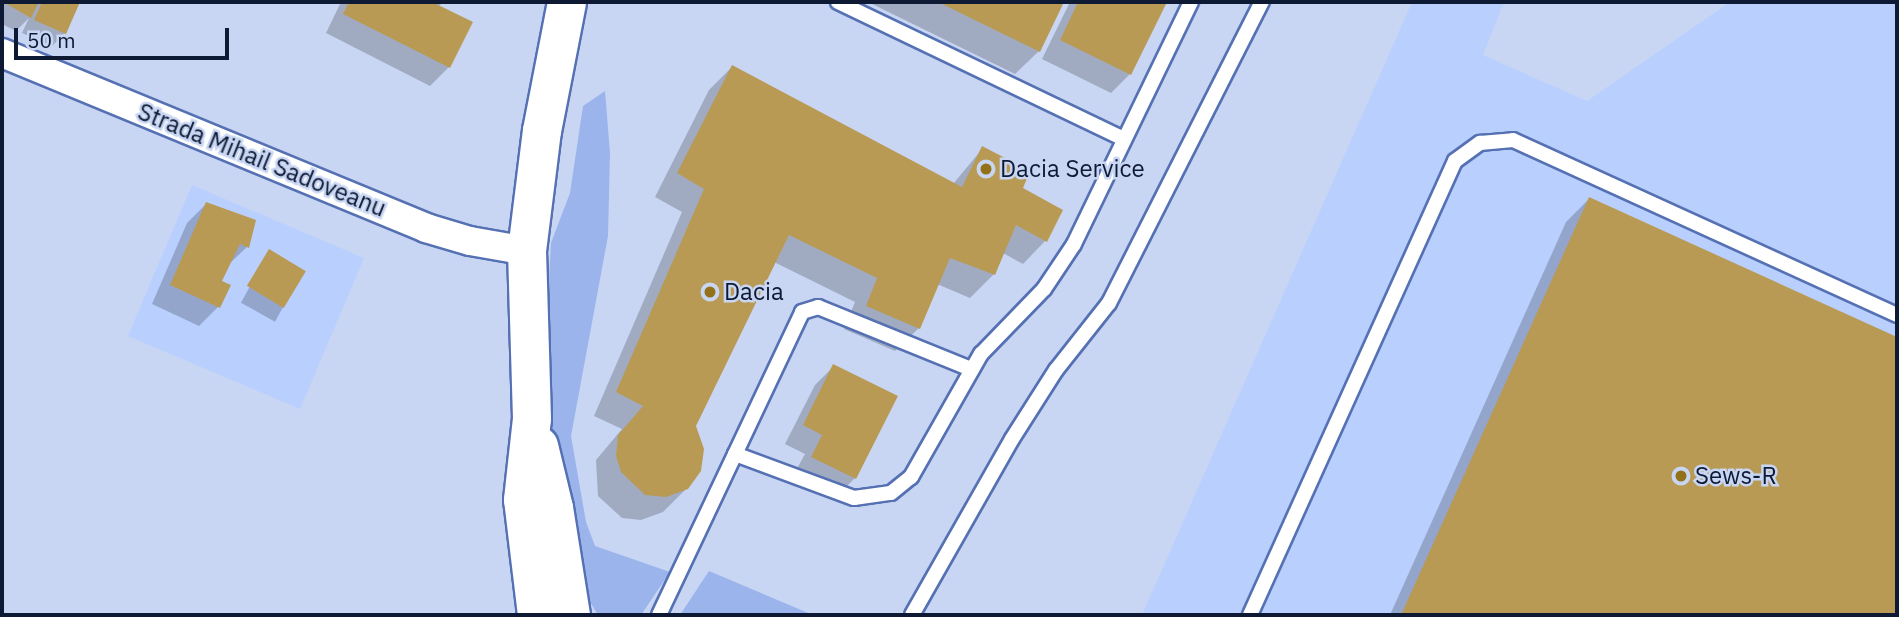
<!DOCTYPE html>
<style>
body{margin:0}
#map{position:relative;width:1899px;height:617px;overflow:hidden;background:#c8d6f3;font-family:"IBM Plex Sans",sans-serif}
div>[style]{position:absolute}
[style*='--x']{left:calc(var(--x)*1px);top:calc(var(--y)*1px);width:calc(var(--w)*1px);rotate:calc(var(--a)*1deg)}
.built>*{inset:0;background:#b9cffe;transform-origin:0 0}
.green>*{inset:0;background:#9bb4ec}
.shadow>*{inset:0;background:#0003;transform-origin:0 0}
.building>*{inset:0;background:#b99a55;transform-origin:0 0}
.roads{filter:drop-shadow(2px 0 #5571b3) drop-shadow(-2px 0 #5571b3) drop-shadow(0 2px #5571b3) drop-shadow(0 -2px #5571b3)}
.service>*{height:14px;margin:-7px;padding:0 7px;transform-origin:7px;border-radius:7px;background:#fff}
.minor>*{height:28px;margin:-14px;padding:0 14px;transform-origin:14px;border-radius:14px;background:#fff}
.secondary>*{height:38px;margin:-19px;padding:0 19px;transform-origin:19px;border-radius:19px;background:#fff}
.dots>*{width:19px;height:19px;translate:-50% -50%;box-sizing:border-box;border:4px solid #c8d6f3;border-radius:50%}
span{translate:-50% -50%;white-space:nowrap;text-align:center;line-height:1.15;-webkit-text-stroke:5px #c8d6f3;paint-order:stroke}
.street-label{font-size:24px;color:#0e1933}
.poi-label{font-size:24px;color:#0e1933}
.left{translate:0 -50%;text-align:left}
.frame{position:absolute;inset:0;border:4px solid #0e1933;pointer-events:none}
.scale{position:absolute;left:14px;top:28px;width:215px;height:32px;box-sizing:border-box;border:4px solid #0e1933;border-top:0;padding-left:9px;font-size:21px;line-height:24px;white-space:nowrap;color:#0e1933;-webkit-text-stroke:5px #c8d6f3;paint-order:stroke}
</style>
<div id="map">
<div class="built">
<i style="clip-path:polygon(1412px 2px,1504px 2px,1483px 55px,1587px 101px,1730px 2px,1897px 2px,1897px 615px,1142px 615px)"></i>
<i style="left:192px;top:185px;width:187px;height:164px;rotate:23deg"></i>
</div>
<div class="green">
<i style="clip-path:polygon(605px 91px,610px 153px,608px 236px,571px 436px,586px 522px,595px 546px,670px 572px,641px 615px,598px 615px,584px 592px,542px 405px,551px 243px,570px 193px,583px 106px)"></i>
<i style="clip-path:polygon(709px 571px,813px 615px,680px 615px)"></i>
</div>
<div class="shadow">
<i style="clip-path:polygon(2px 2px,78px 2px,65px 33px,52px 46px,22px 33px,29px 18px,16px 31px,2px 24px)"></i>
<i style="clip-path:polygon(341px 2px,443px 2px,438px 7px,449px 67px,430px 86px,326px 33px)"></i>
<i style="clip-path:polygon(868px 2px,1062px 2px,1039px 51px,1015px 74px)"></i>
<i style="clip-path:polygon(1070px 2px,1165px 2px,1130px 74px,1111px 93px,1042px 59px)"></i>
<i style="clip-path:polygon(732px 67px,953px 184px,983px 148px,1021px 189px,1046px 240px,1023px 264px,1003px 253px,994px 274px,970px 298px,937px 284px,919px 328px,895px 351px,844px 329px,855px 302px,774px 262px,694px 426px,687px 488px,663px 512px,641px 520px,622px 518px,598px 496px,596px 460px,622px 429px,594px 416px,682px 212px,655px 197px,709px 90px)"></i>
<i style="clip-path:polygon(1589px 199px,1897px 339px,1897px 615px,1390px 615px,1566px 222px)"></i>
<i style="clip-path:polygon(206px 204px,247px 247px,227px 266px,220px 282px,218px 307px,199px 326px,152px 304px,187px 223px)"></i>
<i style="left:269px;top:252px;width:39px;height:58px;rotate:29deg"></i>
<i style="clip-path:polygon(834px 366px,855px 478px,836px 497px,793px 476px,805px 454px,785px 444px,815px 385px)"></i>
</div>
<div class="building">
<i style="clip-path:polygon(3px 2px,39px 2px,31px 18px)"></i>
<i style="clip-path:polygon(42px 2px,80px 2px,66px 34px,34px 20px)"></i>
<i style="clip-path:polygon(349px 2px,432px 2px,473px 22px,450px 68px,343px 14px)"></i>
<i style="clip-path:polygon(938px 2px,1064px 2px,1040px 52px)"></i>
<i style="clip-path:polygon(1078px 2px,1167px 2px,1131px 75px,1060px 40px)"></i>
<i style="clip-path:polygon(732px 65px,962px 187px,982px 146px,1030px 171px,1023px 188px,1063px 210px,1047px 242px,1016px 225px,995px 275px,950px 258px,920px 329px,866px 306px,877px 278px,789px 235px,696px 426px,704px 449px,701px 471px,688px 489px,666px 497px,645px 495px,621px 472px,616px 456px,618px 435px,643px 406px,616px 392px,704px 189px,677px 173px)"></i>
<i style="clip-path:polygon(1589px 197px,1897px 337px,1897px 615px,1401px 615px)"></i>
<i style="clip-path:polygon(206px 202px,256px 220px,249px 248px,240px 244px,222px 281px,231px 285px,220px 308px,170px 285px)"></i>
<i style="left:269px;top:249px;width:43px;height:43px;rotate:31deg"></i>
<i style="clip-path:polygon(833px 364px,898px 396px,856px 479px,811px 457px,822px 435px,803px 425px)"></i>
</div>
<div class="roads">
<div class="service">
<i style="--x:838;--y:2;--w:317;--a:25.6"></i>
<i style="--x:735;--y:454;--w:127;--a:20.3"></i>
<i style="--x:854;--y:498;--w:37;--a:-8"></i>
<i style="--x:891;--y:493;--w:26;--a:-39"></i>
<i style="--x:911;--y:477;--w:142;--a:-60.4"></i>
<i style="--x:981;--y:354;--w:91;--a:-45.9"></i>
<i style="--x:1044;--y:289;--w:54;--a:-56.3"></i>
<i style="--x:1074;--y:244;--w:269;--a:-64.2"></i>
<i style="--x:659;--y:615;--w:335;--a:-64.7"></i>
<i style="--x:802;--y:312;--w:17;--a:-17"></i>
<i style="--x:818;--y:307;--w:165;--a:22.1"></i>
<i style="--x:912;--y:615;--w:202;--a:-60.4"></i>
<i style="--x:1012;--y:439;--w:82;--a:-57.5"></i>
<i style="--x:1056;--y:370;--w:85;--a:-51.7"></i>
<i style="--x:1109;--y:303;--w:338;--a:-63.1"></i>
<i style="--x:1250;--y:615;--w:498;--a:-65.7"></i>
<i style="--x:1455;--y:161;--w:31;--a:-36"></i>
<i style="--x:1480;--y:143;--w:33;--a:-5"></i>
<i style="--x:1513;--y:140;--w:422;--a:24.5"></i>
</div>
<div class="minor">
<i style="--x:2;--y:53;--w:459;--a:22.4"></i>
<i style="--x:426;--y:228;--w:46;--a:16.5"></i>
<i style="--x:470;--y:241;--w:58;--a:10"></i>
</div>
<div class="secondary">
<i style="--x:539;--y:446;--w:64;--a:76.4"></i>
<i style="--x:554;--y:508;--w:108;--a:81"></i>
<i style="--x:537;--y:615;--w:116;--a:-96.9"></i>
<i style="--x:523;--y:500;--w:81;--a:-83.7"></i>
<i style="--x:532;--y:419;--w:168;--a:-91.7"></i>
<i style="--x:527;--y:251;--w:121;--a:-82.9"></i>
<i style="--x:542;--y:131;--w:131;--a:-79"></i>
</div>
</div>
<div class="dots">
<i style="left:986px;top:169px;background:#937119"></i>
<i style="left:710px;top:292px;background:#937119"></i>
<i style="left:1681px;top:476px;background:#937119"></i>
</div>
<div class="street-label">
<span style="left:262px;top:160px;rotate:22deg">Strada Mihail Sadoveanu</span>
</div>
<div class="poi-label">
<span class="left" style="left:1000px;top:169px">Dacia Service</span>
<span class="left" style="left:724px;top:292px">Dacia</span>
<span class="left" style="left:1695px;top:476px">Sews-R</span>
</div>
<div class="frame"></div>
<div class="scale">50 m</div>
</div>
